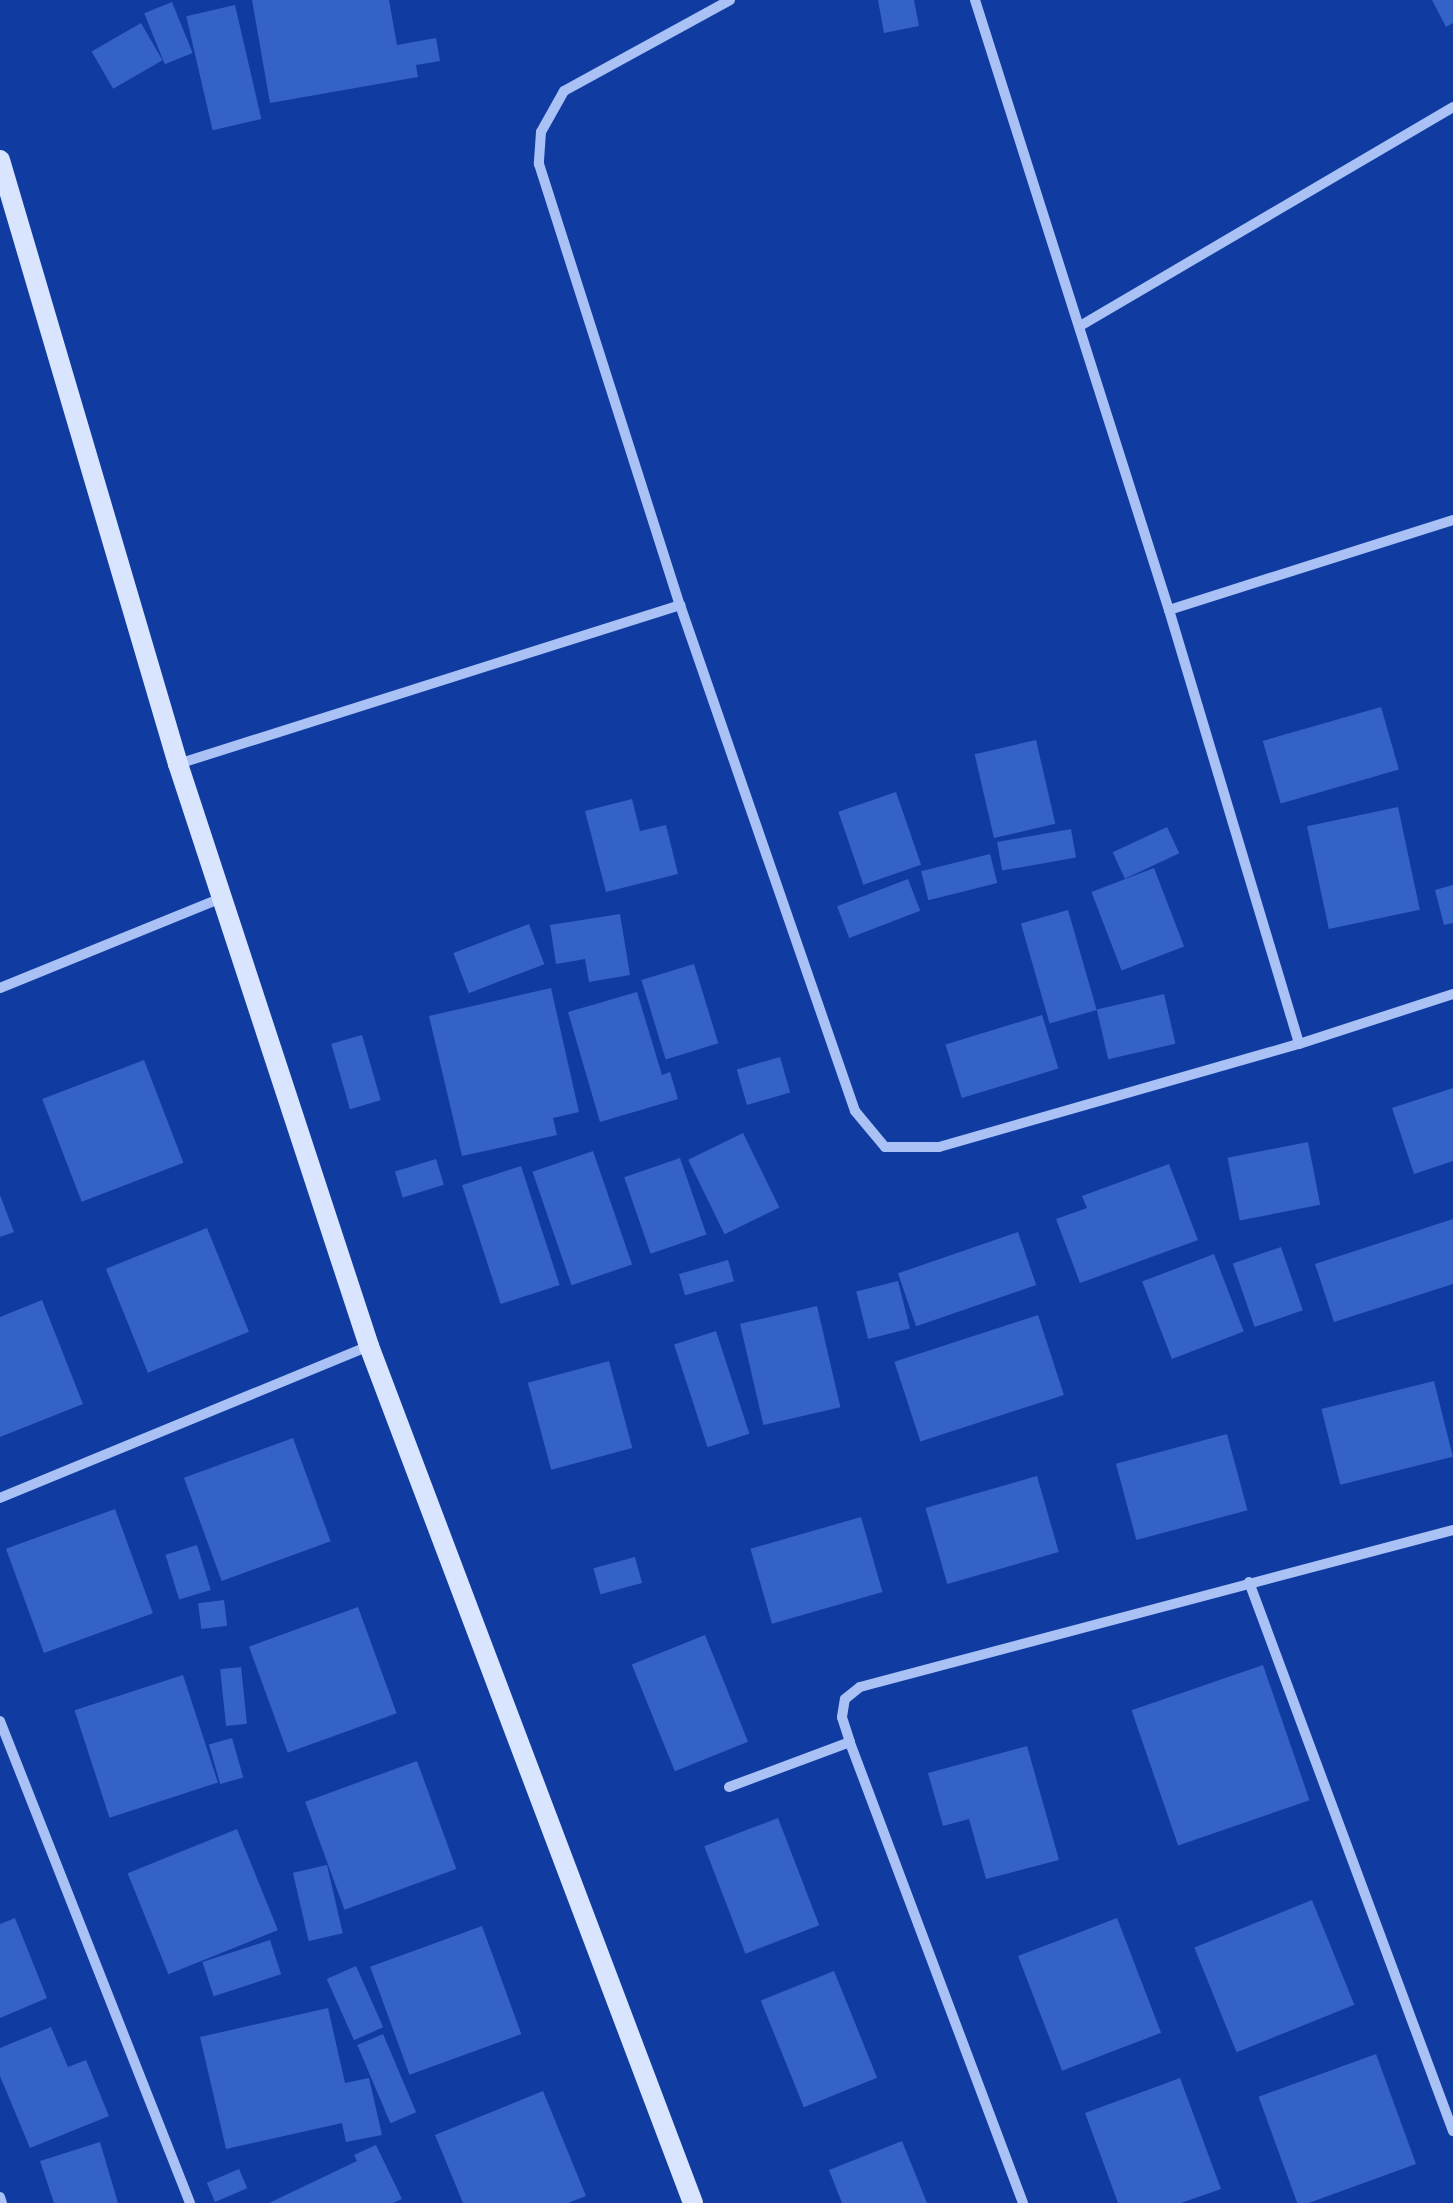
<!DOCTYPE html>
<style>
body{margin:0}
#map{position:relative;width:1453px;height:2203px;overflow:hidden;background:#103ca1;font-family:"Noto Sans",sans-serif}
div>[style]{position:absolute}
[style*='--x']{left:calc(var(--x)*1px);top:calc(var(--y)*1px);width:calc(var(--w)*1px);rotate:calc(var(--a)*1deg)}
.building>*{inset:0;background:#3462c6;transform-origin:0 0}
.street>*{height:10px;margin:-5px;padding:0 5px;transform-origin:5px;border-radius:5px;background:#a9c1f5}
.secondary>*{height:20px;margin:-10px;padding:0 10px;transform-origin:10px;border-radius:10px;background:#d9e4fe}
span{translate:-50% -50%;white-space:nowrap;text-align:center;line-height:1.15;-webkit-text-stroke:10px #103ca1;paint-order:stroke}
</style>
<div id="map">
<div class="building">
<i style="clip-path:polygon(252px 0,389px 0,397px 45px,436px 38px,440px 61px,416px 65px,418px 77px,270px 103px)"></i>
<i style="clip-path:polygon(878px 0,914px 0,919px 26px,884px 33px)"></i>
<i style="clip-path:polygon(1432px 0,1453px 0,1453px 23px,1446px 27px)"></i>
<i style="left:172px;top:2px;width:55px;height:30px;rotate:68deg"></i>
<i style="left:235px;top:5px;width:117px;height:50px;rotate:77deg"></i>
<i style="left:141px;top:23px;width:43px;height:57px;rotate:60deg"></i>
<i style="left:1381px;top:707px;width:65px;height:123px;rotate:74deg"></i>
<i style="left:1036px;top:740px;width:86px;height:63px;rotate:77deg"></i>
<i style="left:896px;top:792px;width:77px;height:61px;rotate:71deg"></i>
<i style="clip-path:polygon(632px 799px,640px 831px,666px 825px,678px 874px,606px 892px,585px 811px)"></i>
<i style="left:1398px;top:807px;width:105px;height:93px;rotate:78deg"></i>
<i style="left:1167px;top:827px;width:29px;height:60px;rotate:65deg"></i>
<i style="left:1071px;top:829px;width:29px;height:75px;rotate:80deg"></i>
<i style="left:990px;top:854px;width:30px;height:71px;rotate:76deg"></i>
<i style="left:1154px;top:868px;width:84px;height:67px;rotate:69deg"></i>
<i style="left:908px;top:879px;width:34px;height:76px;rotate:69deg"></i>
<i style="clip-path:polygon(1453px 885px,1453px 923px,1444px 925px,1435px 890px)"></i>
<i style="left:1068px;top:910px;width:104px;height:49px;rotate:74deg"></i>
<i style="clip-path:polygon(620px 914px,630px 975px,589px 982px,585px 959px,556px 964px,550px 925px)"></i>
<i style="left:529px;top:924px;width:43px;height:81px;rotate:69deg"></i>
<i style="left:694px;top:964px;width:83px;height:55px;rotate:73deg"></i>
<i style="clip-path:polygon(551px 988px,579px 1112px,553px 1118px,557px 1135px,462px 1156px,429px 1016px)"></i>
<i style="clip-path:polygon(637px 992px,662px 1075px,670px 1072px,678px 1099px,600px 1122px,568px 1012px)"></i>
<i style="left:1164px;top:994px;width:51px;height:69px;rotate:77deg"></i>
<i style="left:1042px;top:1015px;width:56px;height:101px;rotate:73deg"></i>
<i style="left:362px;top:1035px;width:68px;height:32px;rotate:74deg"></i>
<i style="left:780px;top:1057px;width:37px;height:45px;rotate:74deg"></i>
<i style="left:144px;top:1060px;width:110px;height:109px;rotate:69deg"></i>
<i style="clip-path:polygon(1453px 1088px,1453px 1161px,1414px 1174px,1392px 1108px)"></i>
<i style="left:743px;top:1133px;width:83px;height:61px;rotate:64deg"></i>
<i style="left:1308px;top:1142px;width:64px;height:82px;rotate:79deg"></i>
<i style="left:593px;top:1151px;width:120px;height:64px;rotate:71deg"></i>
<i style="left:680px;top:1158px;width:81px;height:59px;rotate:71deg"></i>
<i style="left:436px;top:1159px;width:27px;height:43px;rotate:73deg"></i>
<i style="clip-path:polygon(1169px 1164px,1198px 1240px,1080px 1283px,1056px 1219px,1087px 1208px,1082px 1196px)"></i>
<i style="left:521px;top:1166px;width:125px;height:62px;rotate:72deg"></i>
<i style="clip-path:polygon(0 1195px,14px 1232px,0 1237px)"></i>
<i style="clip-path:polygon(1453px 1219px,1453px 1284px,1334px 1322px,1315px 1264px)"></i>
<i style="left:207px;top:1228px;width:112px;height:109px;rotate:68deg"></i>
<i style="left:1018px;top:1232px;width:56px;height:127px;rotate:71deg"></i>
<i style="left:1281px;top:1247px;width:67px;height:51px;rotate:71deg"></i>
<i style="left:1214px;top:1254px;width:83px;height:77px;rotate:69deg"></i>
<i style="left:728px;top:1260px;width:22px;height:51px;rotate:74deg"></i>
<i style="left:898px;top:1281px;width:49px;height:43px;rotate:76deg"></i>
<i style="clip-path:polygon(42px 1300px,83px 1404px,0 1437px,0 1317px)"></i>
<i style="left:817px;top:1306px;width:104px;height:79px;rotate:77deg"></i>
<i style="left:1038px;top:1315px;width:84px;height:151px;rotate:72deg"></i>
<i style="left:716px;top:1331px;width:108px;height:44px;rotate:72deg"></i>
<i style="left:609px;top:1361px;width:90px;height:84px;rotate:75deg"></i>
<i style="left:1434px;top:1381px;width:78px;height:116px;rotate:76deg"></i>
<i style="left:1227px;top:1434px;width:79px;height:115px;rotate:75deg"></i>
<i style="left:293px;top:1438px;width:110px;height:116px;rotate:70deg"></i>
<i style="left:1037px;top:1476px;width:79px;height:116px;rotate:74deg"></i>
<i style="left:115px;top:1509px;width:111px;height:116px;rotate:70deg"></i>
<i style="left:861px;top:1517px;width:78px;height:115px;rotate:74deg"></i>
<i style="left:197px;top:1545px;width:47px;height:33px;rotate:73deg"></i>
<i style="left:635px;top:1557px;width:27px;height:43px;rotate:75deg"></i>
<i style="left:224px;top:1600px;width:26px;height:26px;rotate:83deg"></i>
<i style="left:358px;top:1607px;width:113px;height:116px;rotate:70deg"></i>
<i style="left:705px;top:1635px;width:115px;height:79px;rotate:68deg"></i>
<i style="left:1263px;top:1665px;width:143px;height:139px;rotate:71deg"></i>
<i style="left:241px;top:1667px;width:57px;height:21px;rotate:84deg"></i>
<i style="left:183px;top:1675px;width:113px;height:114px;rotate:72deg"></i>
<i style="left:232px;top:1738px;width:41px;height:24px;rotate:74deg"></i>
<i style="clip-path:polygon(1027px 1746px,1059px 1860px,986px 1879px,969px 1819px,943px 1826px,928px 1773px)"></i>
<i style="left:417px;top:1761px;width:115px;height:119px;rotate:70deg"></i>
<i style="left:778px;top:1818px;width:115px;height:79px;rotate:69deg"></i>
<i style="left:237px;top:1829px;width:109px;height:118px;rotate:68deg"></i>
<i style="left:327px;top:1865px;width:70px;height:35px;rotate:77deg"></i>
<i style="left:1312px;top:1900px;width:113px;height:127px;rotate:68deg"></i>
<i style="clip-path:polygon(15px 1918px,47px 1998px,0 2018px,0 1924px)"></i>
<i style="left:1117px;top:1918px;width:123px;height:106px;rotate:69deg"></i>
<i style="left:482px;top:1926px;width:115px;height:119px;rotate:70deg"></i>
<i style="left:270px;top:1940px;width:36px;height:71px;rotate:72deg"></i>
<i style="left:356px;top:1966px;width:67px;height:32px;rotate:66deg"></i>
<i style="left:834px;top:1971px;width:115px;height:79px;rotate:68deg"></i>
<i style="clip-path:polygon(328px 2008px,345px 2083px,369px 2078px,382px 2135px,346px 2142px,342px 2123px,226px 2149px,200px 2037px)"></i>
<i style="clip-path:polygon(51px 2027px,68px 2067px,86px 2060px,109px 2116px,30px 2148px,0 2076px,0 2048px)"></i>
<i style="left:383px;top:2034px;width:85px;height:28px;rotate:67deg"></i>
<i style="left:1376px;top:2054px;width:117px;height:125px;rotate:70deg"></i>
<i style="clip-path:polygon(1180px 2078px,1221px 2189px,1181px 2203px,1118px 2203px,1085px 2113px)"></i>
<i style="clip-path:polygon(543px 2091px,586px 2196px,568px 2203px,463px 2203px,435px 2135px)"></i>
<i style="clip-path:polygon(902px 2141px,927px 2203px,842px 2203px,829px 2170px)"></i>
<i style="clip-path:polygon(100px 2142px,118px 2203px,54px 2203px,40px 2161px)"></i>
<i style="clip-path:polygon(376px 2145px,402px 2199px,393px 2203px,269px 2203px,357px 2161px,354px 2155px)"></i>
<i style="left:239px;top:2169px;width:21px;height:35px;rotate:67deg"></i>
</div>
<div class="street">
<i style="--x:730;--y:0;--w:189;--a:151.3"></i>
<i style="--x:564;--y:91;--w:47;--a:119.3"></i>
<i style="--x:541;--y:132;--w:32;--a:94"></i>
<i style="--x:539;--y:164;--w:463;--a:72.3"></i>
<i style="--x:680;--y:605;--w:535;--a:70.92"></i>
<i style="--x:855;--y:1111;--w:47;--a:50.2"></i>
<i style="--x:885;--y:1147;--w:54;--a:0"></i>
<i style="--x:939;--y:1147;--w:374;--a:-16"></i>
<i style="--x:1299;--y:1044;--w:162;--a:-18"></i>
<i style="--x:975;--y:0;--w:640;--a:72.36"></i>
<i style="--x:1169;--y:610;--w:453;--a:73.3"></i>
<i style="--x:1080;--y:326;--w:433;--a:-30.4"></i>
<i style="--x:1169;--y:610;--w:298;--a:-17.6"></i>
<i style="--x:178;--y:764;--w:527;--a:-17.57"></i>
<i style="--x:0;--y:988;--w:240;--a:-22.1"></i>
<i style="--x:0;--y:1498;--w:398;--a:-22.4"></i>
<i style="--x:1249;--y:1582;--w:586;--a:69.62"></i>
<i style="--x:0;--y:1721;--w:518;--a:68.49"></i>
<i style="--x:729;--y:1787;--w:129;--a:-20.4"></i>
<i style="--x:0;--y:2197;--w:6;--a:72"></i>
<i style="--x:1023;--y:2203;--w:492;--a:-110.6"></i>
<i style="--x:850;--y:1742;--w:26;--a:-108"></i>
<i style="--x:842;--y:1717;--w:18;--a:-81"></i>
<i style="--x:845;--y:1699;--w:19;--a:-39"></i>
<i style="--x:860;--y:1687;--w:613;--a:-14.83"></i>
</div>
<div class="secondary">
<i style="--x:0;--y:160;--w:630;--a:73.58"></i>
<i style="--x:178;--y:764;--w:613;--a:71.83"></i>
<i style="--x:369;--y:1346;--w:916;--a:69.29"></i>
</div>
</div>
